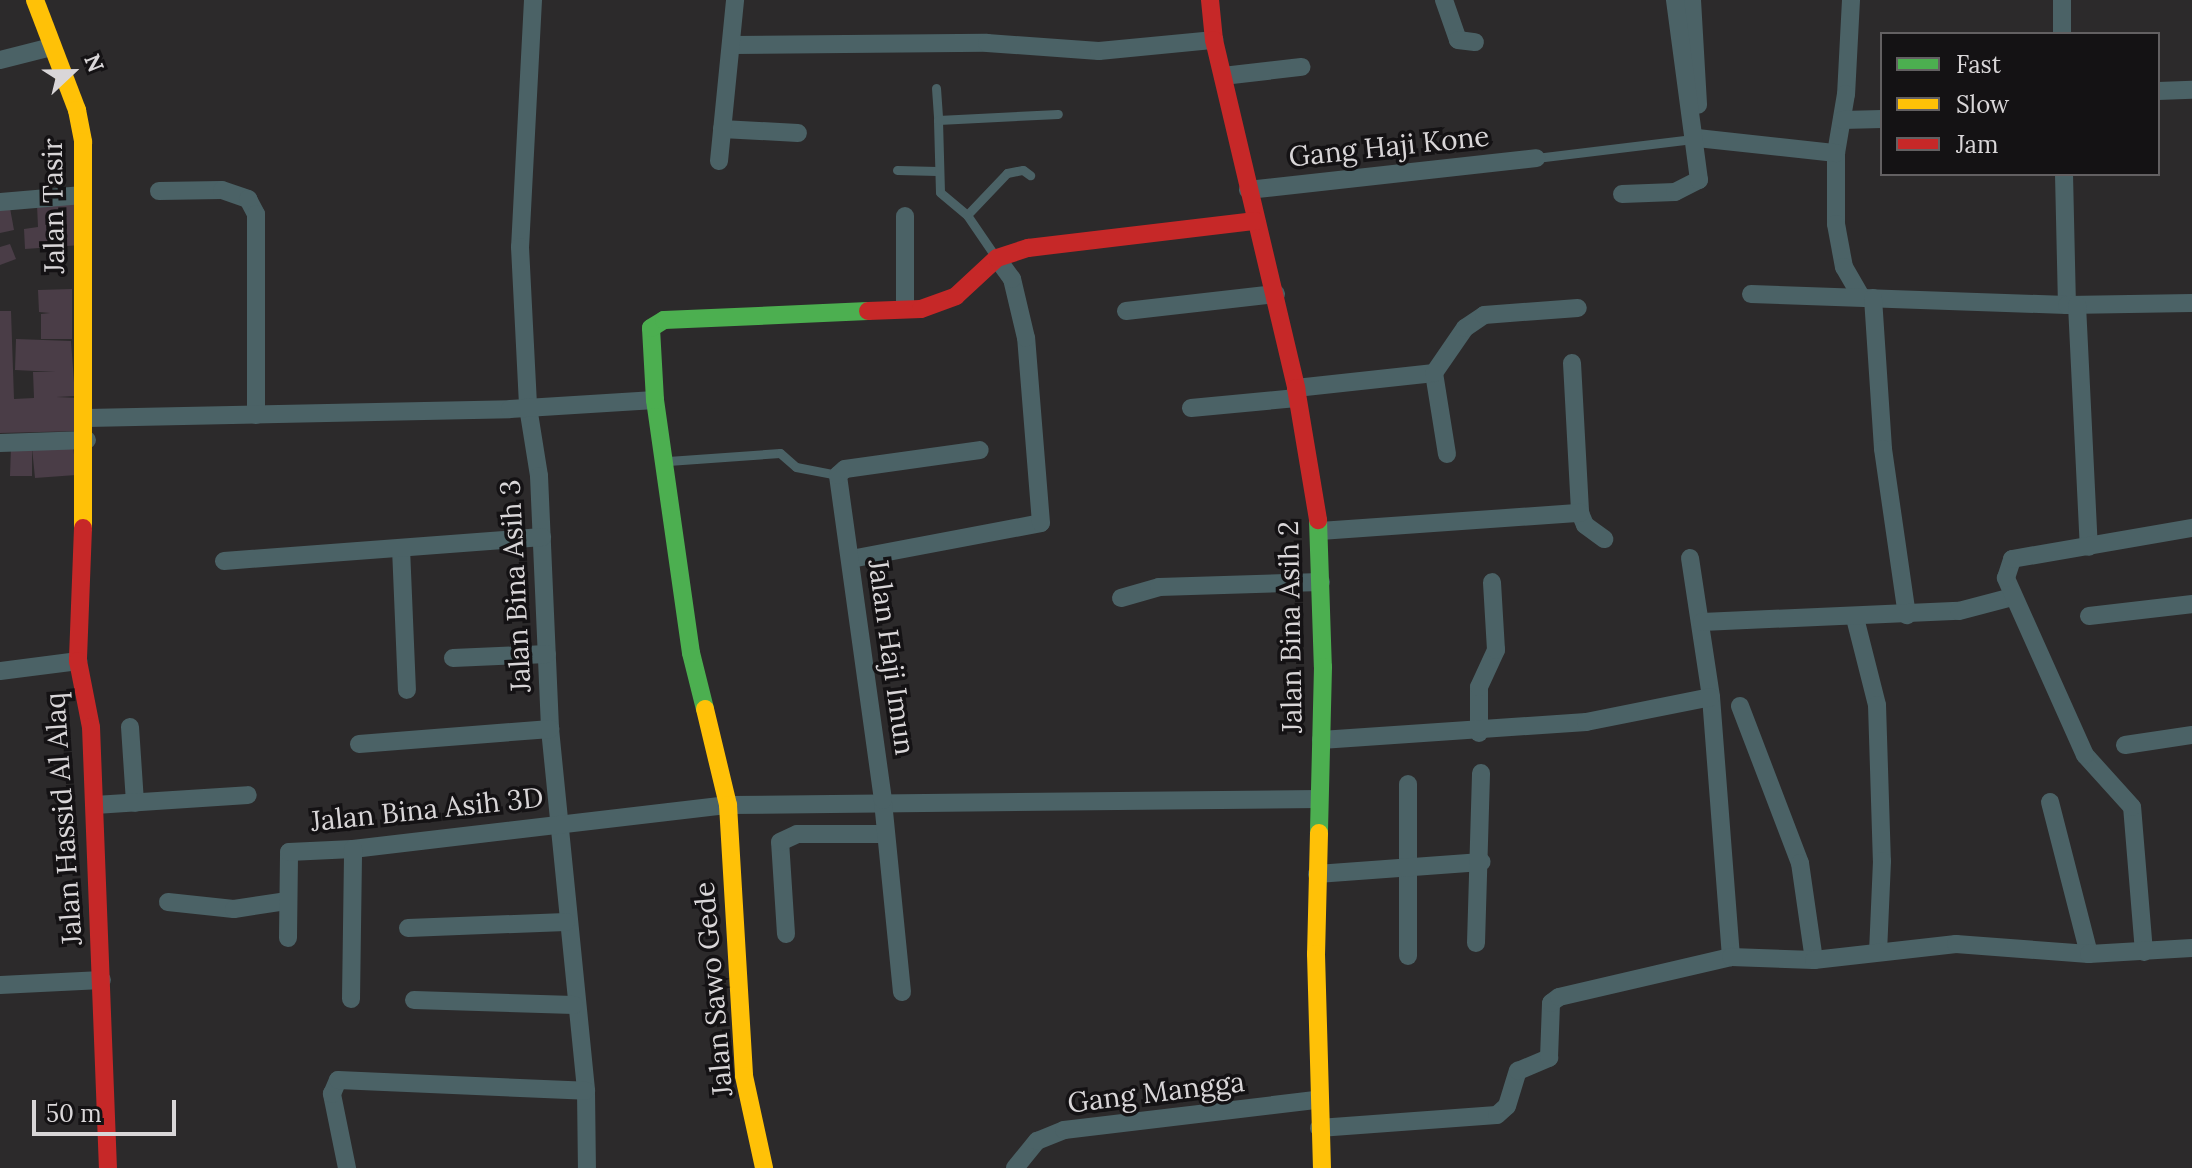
<!DOCTYPE html>
<style>
body{margin:0}
#map{position:relative;width:2192px;height:1168px;overflow:hidden;background:#2c2a2b;font-family:Lora,serif}
div>[style]{position:absolute}
[style*='--x']{left:calc(var(--x)*1px);top:calc(var(--y)*1px);width:calc(var(--w)*1px);rotate:calc(var(--a)*1deg)}
.building>*{inset:0;background:#4a3d47}
.lane>*{height:9px;margin:-4.5px;padding:0 4.5px;transform-origin:4.5px;border-radius:4.5px;background:#4b6266}
.street>*{height:18px;margin:-9px;padding:0 9px;transform-origin:9px;border-radius:9px;background:#4b6266}
.fast>*{height:18px;margin:-9px;padding:0 9px;transform-origin:9px;border-radius:9px;background:#4caf50}
.slow>*{height:18px;margin:-9px;padding:0 9px;transform-origin:9px;border-radius:9px;background:#ffc107}
.jam>*{height:18px;margin:-9px;padding:0 9px;transform-origin:9px;border-radius:9px;background:#c62828}
span{translate:-50% -50%;white-space:nowrap;text-align:center;line-height:1.15;-webkit-text-stroke:7px #141214;paint-order:stroke}
.street-label{font-size:28px;color:#d9d6d8}
.legend{position:absolute;left:1880px;top:32px;width:280px;height:144px;box-sizing:border-box;background:#141214;border:2px solid #636062;margin:0;padding:10px 14px;list-style:none;font-size:24px;color:#d9d6d8}
.legend li{display:flex;align-items:center;gap:16px;height:40px}
.legend b{width:40px;border:2px solid #636062}
.north{position:absolute;left:32px;top:32px;width:80px;height:80px;-webkit-text-stroke:6px #141214;paint-order:stroke;rotate:68deg;font-size:22px;font-weight:700;line-height:32px;text-align:center;color:#d9d6d8}
.north::after{content:'';display:block;margin:auto;width:28px;height:36px;background:#d9d6d8;clip-path:polygon(50% 0,100% 100%,50% 72%,0 100%)}
.scale{position:absolute;left:32px;top:1100px;width:144px;height:36px;box-sizing:border-box;border:4px solid #d9d6d8;border-top:0;padding-left:10px;font-size:24px;line-height:28px;white-space:nowrap;color:#d9d6d8;-webkit-text-stroke:6px #141214;paint-order:stroke}
</style>
<div id="map">
<div class="building">
<i style="clip-path:polygon(77px 202px,81px 245px,25px 249px,24px 229px,38px 227px,37px 205px)"></i>
<i style="clip-path:polygon(10px 208px,14px 230px,0 233px,0 210px)"></i>
<i style="clip-path:polygon(10px 244px,16px 259px,0 265px,0 247px)"></i>
<i style="clip-path:polygon(72px 289px,72px 339px,41px 339px,41px 314px,50px 313px,39px 312px,38px 290px)"></i>
<i style="clip-path:polygon(0 311px,11px 311px,14px 399px,34px 398px,33px 372px,56px 372px,15px 370px,16px 339px,71px 341px,75px 396px,56px 397px,78px 398px,78px 431px,0 433px)"></i>
<i style="clip-path:polygon(73px 444px,76px 475px,35px 478px,32px 448px,32px 476px,10px 476px,11px 447px)"></i>
</div>
<div class="lane">
<i style="--x:936;--y:88;--w:32;--a:86"></i>
<i style="--x:1536;--y:158;--w:158;--a:-6.9"></i>
<i style="--x:897;--y:170;--w:40;--a:1.4"></i>
<i style="--x:967;--y:215;--w:58;--a:-46.4"></i>
<i style="--x:1007;--y:173;--w:16;--a:-11"></i>
<i style="--x:1023;--y:170;--w:9;--a:36"></i>
<i style="--x:995;--y:256;--w:50;--a:-124.3"></i>
<i style="--x:967;--y:215;--w:35;--a:-140"></i>
<i style="--x:940;--y:192;--w:72;--a:-91.6"></i>
<i style="--x:938;--y:120;--w:120;--a:-2.9"></i>
<i style="--x:668;--y:461;--w:112;--a:-4.1"></i>
<i style="--x:780;--y:453;--w:21;--a:41"></i>
<i style="--x:796;--y:467;--w:43;--a:10.8"></i>
</div>
<div class="street">
<i style="--x:533;--y:0;--w:247;--a:93"></i>
<i style="--x:520;--y:247;--w:160;--a:87.1"></i>
<i style="--x:528;--y:407;--w:70;--a:80.9"></i>
<i style="--x:539;--y:476;--w:253;--a:87.5"></i>
<i style="--x:550;--y:729;--w:364;--a:84.3"></i>
<i style="--x:586;--y:1091;--w:77;--a:89.3"></i>
<i style="--x:1444;--y:0;--w:42;--a:70.7"></i>
<i style="--x:1458;--y:40;--w:17;--a:7"></i>
<i style="--x:1692;--y:0;--w:105;--a:86.7"></i>
<i style="--x:1851;--y:0;--w:94;--a:93"></i>
<i style="--x:1846;--y:94;--w:60;--a:99.6"></i>
<i style="--x:1836;--y:153;--w:71;--a:90"></i>
<i style="--x:1836;--y:224;--w:44;--a:79.5"></i>
<i style="--x:1844;--y:267;--w:32;--a:60"></i>
<i style="--x:2062;--y:34;--w:34;--a:-90"></i>
<i style="--x:733;--y:45;--w:254;--a:-0.5"></i>
<i style="--x:987;--y:43;--w:112;--a:4.1"></i>
<i style="--x:1099;--y:51;--w:116;--a:-5.5"></i>
<i style="--x:0;--y:60;--w:53;--a:-14.3"></i>
<i style="--x:1223;--y:76;--w:79;--a:-6.6"></i>
<i style="--x:2158;--y:91;--w:34;--a:-2"></i>
<i style="--x:1842;--y:120;--w:40;--a:-1.4"></i>
<i style="--x:722;--y:129;--w:76;--a:3"></i>
<i style="--x:1697;--y:138;--w:140;--a:6.2"></i>
<i style="--x:719;--y:161;--w:162;--a:-84.3"></i>
<i style="--x:2064;--y:174;--w:131;--a:88.7"></i>
<i style="--x:1248;--y:190;--w:290;--a:-6.3"></i>
<i style="--x:159;--y:191;--w:63;--a:-0.9"></i>
<i style="--x:222;--y:190;--w:28;--a:19"></i>
<i style="--x:248;--y:199;--w:17;--a:62"></i>
<i style="--x:256;--y:214;--w:201;--a:90"></i>
<i style="--x:1622;--y:194;--w:53;--a:-2.2"></i>
<i style="--x:1675;--y:192;--w:27;--a:-27"></i>
<i style="--x:1699;--y:180;--w:182;--a:-97.6"></i>
<i style="--x:0;--y:202;--w:83;--a:-4.8"></i>
<i style="--x:905;--y:216;--w:91;--a:90"></i>
<i style="--x:1751;--y:294;--w:316;--a:2"></i>
<i style="--x:2067;--y:305;--w:125;--a:-0.9"></i>
<i style="--x:1873;--y:298;--w:151;--a:86.2"></i>
<i style="--x:1883;--y:449;--w:168;--a:81.8"></i>
<i style="--x:2077;--y:305;--w:242;--a:87.2"></i>
<i style="--x:1126;--y:311;--w:151;--a:-6.5"></i>
<i style="--x:1572;--y:363;--w:150;--a:86.9"></i>
<i style="--x:1580;--y:513;--w:13;--a:67"></i>
<i style="--x:1585;--y:525;--w:24;--a:36"></i>
<i style="--x:1434;--y:373;--w:82;--a:80.9"></i>
<i style="--x:1296;--y:388;--w:139;--a:-6.2"></i>
<i style="--x:1434;--y:373;--w:55;--a:-55.4"></i>
<i style="--x:1465;--y:328;--w:23;--a:-34"></i>
<i style="--x:1484;--y:315;--w:94;--a:-4.3"></i>
<i style="--x:1191;--y:408;--w:106;--a:-5.4"></i>
<i style="--x:87;--y:418;--w:423;--a:-1.2"></i>
<i style="--x:510;--y:409;--w:145;--a:-3.6"></i>
<i style="--x:0;--y:443;--w:87;--a:-2"></i>
<i style="--x:1320;--y:531;--w:261;--a:-4"></i>
<i style="--x:401;--y:548;--w:142;--a:87.6"></i>
<i style="--x:1690;--y:558;--w:141;--a:81.4"></i>
<i style="--x:1711;--y:697;--w:261;--a:85.6"></i>
<i style="--x:851;--y:559;--w:193;--a:-10.7"></i>
<i style="--x:1041;--y:523;--w:186;--a:-94.6"></i>
<i style="--x:1026;--y:338;--w:61;--a:-103.3"></i>
<i style="--x:1012;--y:279;--w:26;--a:-126"></i>
<i style="--x:224;--y:561;--w:319;--a:-4.3"></i>
<i style="--x:1121;--y:598;--w:40;--a:-16"></i>
<i style="--x:1159;--y:587;--w:162;--a:-1.8"></i>
<i style="--x:2089;--y:616;--w:104;--a:-6.6"></i>
<i style="--x:1855;--y:618;--w:90;--a:75.8"></i>
<i style="--x:1877;--y:705;--w:156;--a:88.2"></i>
<i style="--x:1882;--y:861;--w:91;--a:92.5"></i>
<i style="--x:1702;--y:622;--w:257;--a:-2.5"></i>
<i style="--x:1959;--y:611;--w:55;--a:-14.8"></i>
<i style="--x:453;--y:658;--w:94;--a:-2.4"></i>
<i style="--x:0;--y:671;--w:79;--a:-7.3"></i>
<i style="--x:1740;--y:706;--w:168;--a:69.1"></i>
<i style="--x:1800;--y:863;--w:98;--a:81.8"></i>
<i style="--x:130;--y:727;--w:76;--a:86.2"></i>
<i style="--x:1479;--y:733;--w:46;--a:-90"></i>
<i style="--x:1479;--y:687;--w:41;--a:-65.3"></i>
<i style="--x:1496;--y:650;--w:68;--a:-93.4"></i>
<i style="--x:1321;--y:740;--w:266;--a:-3.9"></i>
<i style="--x:1586;--y:722;--w:127;--a:-11.3"></i>
<i style="--x:359;--y:744;--w:192;--a:-4.5"></i>
<i style="--x:2125;--y:745;--w:68;--a:-8.5"></i>
<i style="--x:1408;--y:784;--w:172;--a:90"></i>
<i style="--x:2050;--y:802;--w:157;--a:75.6"></i>
<i style="--x:95;--y:805;--w:153;--a:-3.7"></i>
<i style="--x:1317;--y:874;--w:165;--a:-4.2"></i>
<i style="--x:168;--y:902;--w:66;--a:6.1"></i>
<i style="--x:234;--y:909;--w:54;--a:-8.6"></i>
<i style="--x:408;--y:928;--w:158;--a:-2.2"></i>
<i style="--x:786;--y:934;--w:92;--a:-93.7"></i>
<i style="--x:780;--y:842;--w:19;--a:-25"></i>
<i style="--x:797;--y:834;--w:88;--a:0"></i>
<i style="--x:288;--y:938;--w:86;--a:-89.3"></i>
<i style="--x:289;--y:852;--w:64;--a:-2.7"></i>
<i style="--x:353;--y:849;--w:378;--a:-6.7"></i>
<i style="--x:728;--y:805;--w:591;--a:-0.58"></i>
<i style="--x:1476;--y:943;--w:170;--a:-88.3"></i>
<i style="--x:2144;--y:952;--w:145;--a:-94.7"></i>
<i style="--x:2132;--y:807;--w:70;--a:-132.1"></i>
<i style="--x:2085;--y:755;--w:194;--a:-114.1"></i>
<i style="--x:2006;--y:578;--w:20;--a:-72"></i>
<i style="--x:2012;--y:559;--w:183;--a:-9.8"></i>
<i style="--x:0;--y:985;--w:102;--a:-2.8"></i>
<i style="--x:902;--y:992;--w:193;--a:-95.7"></i>
<i style="--x:883;--y:800;--w:328;--a:-97.9"></i>
<i style="--x:838;--y:475;--w:9;--a:-41"></i>
<i style="--x:845;--y:469;--w:136;--a:-8"></i>
<i style="--x:351;--y:999;--w:150;--a:-89.2"></i>
<i style="--x:414;--y:1000;--w:160;--a:1.8"></i>
<i style="--x:1319;--y:1128;--w:178;--a:-4.2"></i>
<i style="--x:1497;--y:1115;--w:13;--a:-42"></i>
<i style="--x:1507;--y:1106;--w:37;--a:-73"></i>
<i style="--x:1518;--y:1071;--w:34;--a:-23"></i>
<i style="--x:1549;--y:1058;--w:55;--a:-87.9"></i>
<i style="--x:1551;--y:1003;--w:10;--a:-37"></i>
<i style="--x:1559;--y:997;--w:177;--a:-13.1"></i>
<i style="--x:1731;--y:957;--w:83;--a:2.1"></i>
<i style="--x:1814;--y:960;--w:143;--a:-6.4"></i>
<i style="--x:1956;--y:944;--w:133;--a:4.3"></i>
<i style="--x:2089;--y:954;--w:103;--a:-3.3"></i>
<i style="--x:347;--y:1168;--w:76;--a:-101.5"></i>
<i style="--x:332;--y:1094;--w:15;--a:-67"></i>
<i style="--x:338;--y:1080;--w:248;--a:2.5"></i>
<i style="--x:1015;--y:1168;--w:35;--a:-51"></i>
<i style="--x:1037;--y:1141;--w:29;--a:-22"></i>
<i style="--x:1064;--y:1130;--w:255;--a:-6.8"></i>
</div>
<div class="fast">
<i style="--x:1318;--y:520;--w:147;--a:88.1"></i>
<i style="--x:1323;--y:667;--w:166;--a:91.4"></i>
<i style="--x:705;--y:709;--w:58;--a:-104"></i>
<i style="--x:691;--y:653;--w:256;--a:-98.1"></i>
<i style="--x:655;--y:400;--w:72;--a:-93.2"></i>
<i style="--x:651;--y:328;--w:15;--a:-32"></i>
<i style="--x:664;--y:320;--w:204;--a:-2.5"></i>
</div>
<div class="slow">
<i style="--x:35;--y:0;--w:118;--a:69.1"></i>
<i style="--x:77;--y:110;--w:33;--a:79"></i>
<i style="--x:83;--y:142;--w:386;--a:90"></i>
<i style="--x:705;--y:709;--w:99;--a:76.5"></i>
<i style="--x:728;--y:805;--w:271;--a:86.6"></i>
<i style="--x:744;--y:1076;--w:94;--a:77.7"></i>
<i style="--x:1319;--y:833;--w:121;--a:91.4"></i>
<i style="--x:1316;--y:954;--w:214;--a:88.4"></i>
</div>
<div class="jam">
<i style="--x:1210;--y:0;--w:40;--a:84.3"></i>
<i style="--x:1214;--y:40;--w:358;--a:76.7"></i>
<i style="--x:1296;--y:388;--w:134;--a:80.5"></i>
<i style="--x:868;--y:311;--w:53;--a:-2.2"></i>
<i style="--x:921;--y:309;--w:37;--a:-20"></i>
<i style="--x:956;--y:296;--w:56;--a:-42.8"></i>
<i style="--x:997;--y:258;--w:33;--a:-18"></i>
<i style="--x:1028;--y:248;--w:229;--a:-6.8"></i>
<i style="--x:83;--y:528;--w:133;--a:92.2"></i>
<i style="--x:78;--y:661;--w:67;--a:78.9"></i>
<i style="--x:91;--y:727;--w:441;--a:87.8"></i>
</div>
<div class="street-label">
<span style="left:1389px;top:146px;rotate:-6deg">Gang Haji Kone</span>
<span style="left:53px;top:206px;rotate:-91deg">Jalan Tasir</span>
<span style="left:515px;top:586px;rotate:-93deg">Jalan Bina Asih 3</span>
<span style="left:1290px;top:627px;rotate:-91deg">Jalan Bina Asih 2</span>
<span style="left:892px;top:657px;rotate:82deg">Jalan Haji Imun</span>
<span style="left:427px;top:809px;rotate:-6deg">Jalan Bina Asih 3D</span>
<span style="left:63px;top:819px;rotate:-94deg">Jalan Hassid Al Alaq</span>
<span style="left:713px;top:989px;rotate:-95deg">Jalan Sawo Gede</span>
<span style="left:1156px;top:1092px;rotate:-7deg">Gang Mangga</span>
</div>
<ul class="legend">
<li><b style="height:10px;background:#4caf50"></b>Fast</li>
<li><b style="height:10px;background:#ffc107"></b>Slow</li>
<li><b style="height:10px;background:#c62828"></b>Jam</li>
</ul>
<div class="north">N</div>
<div class="scale">50 m</div>
</div>
